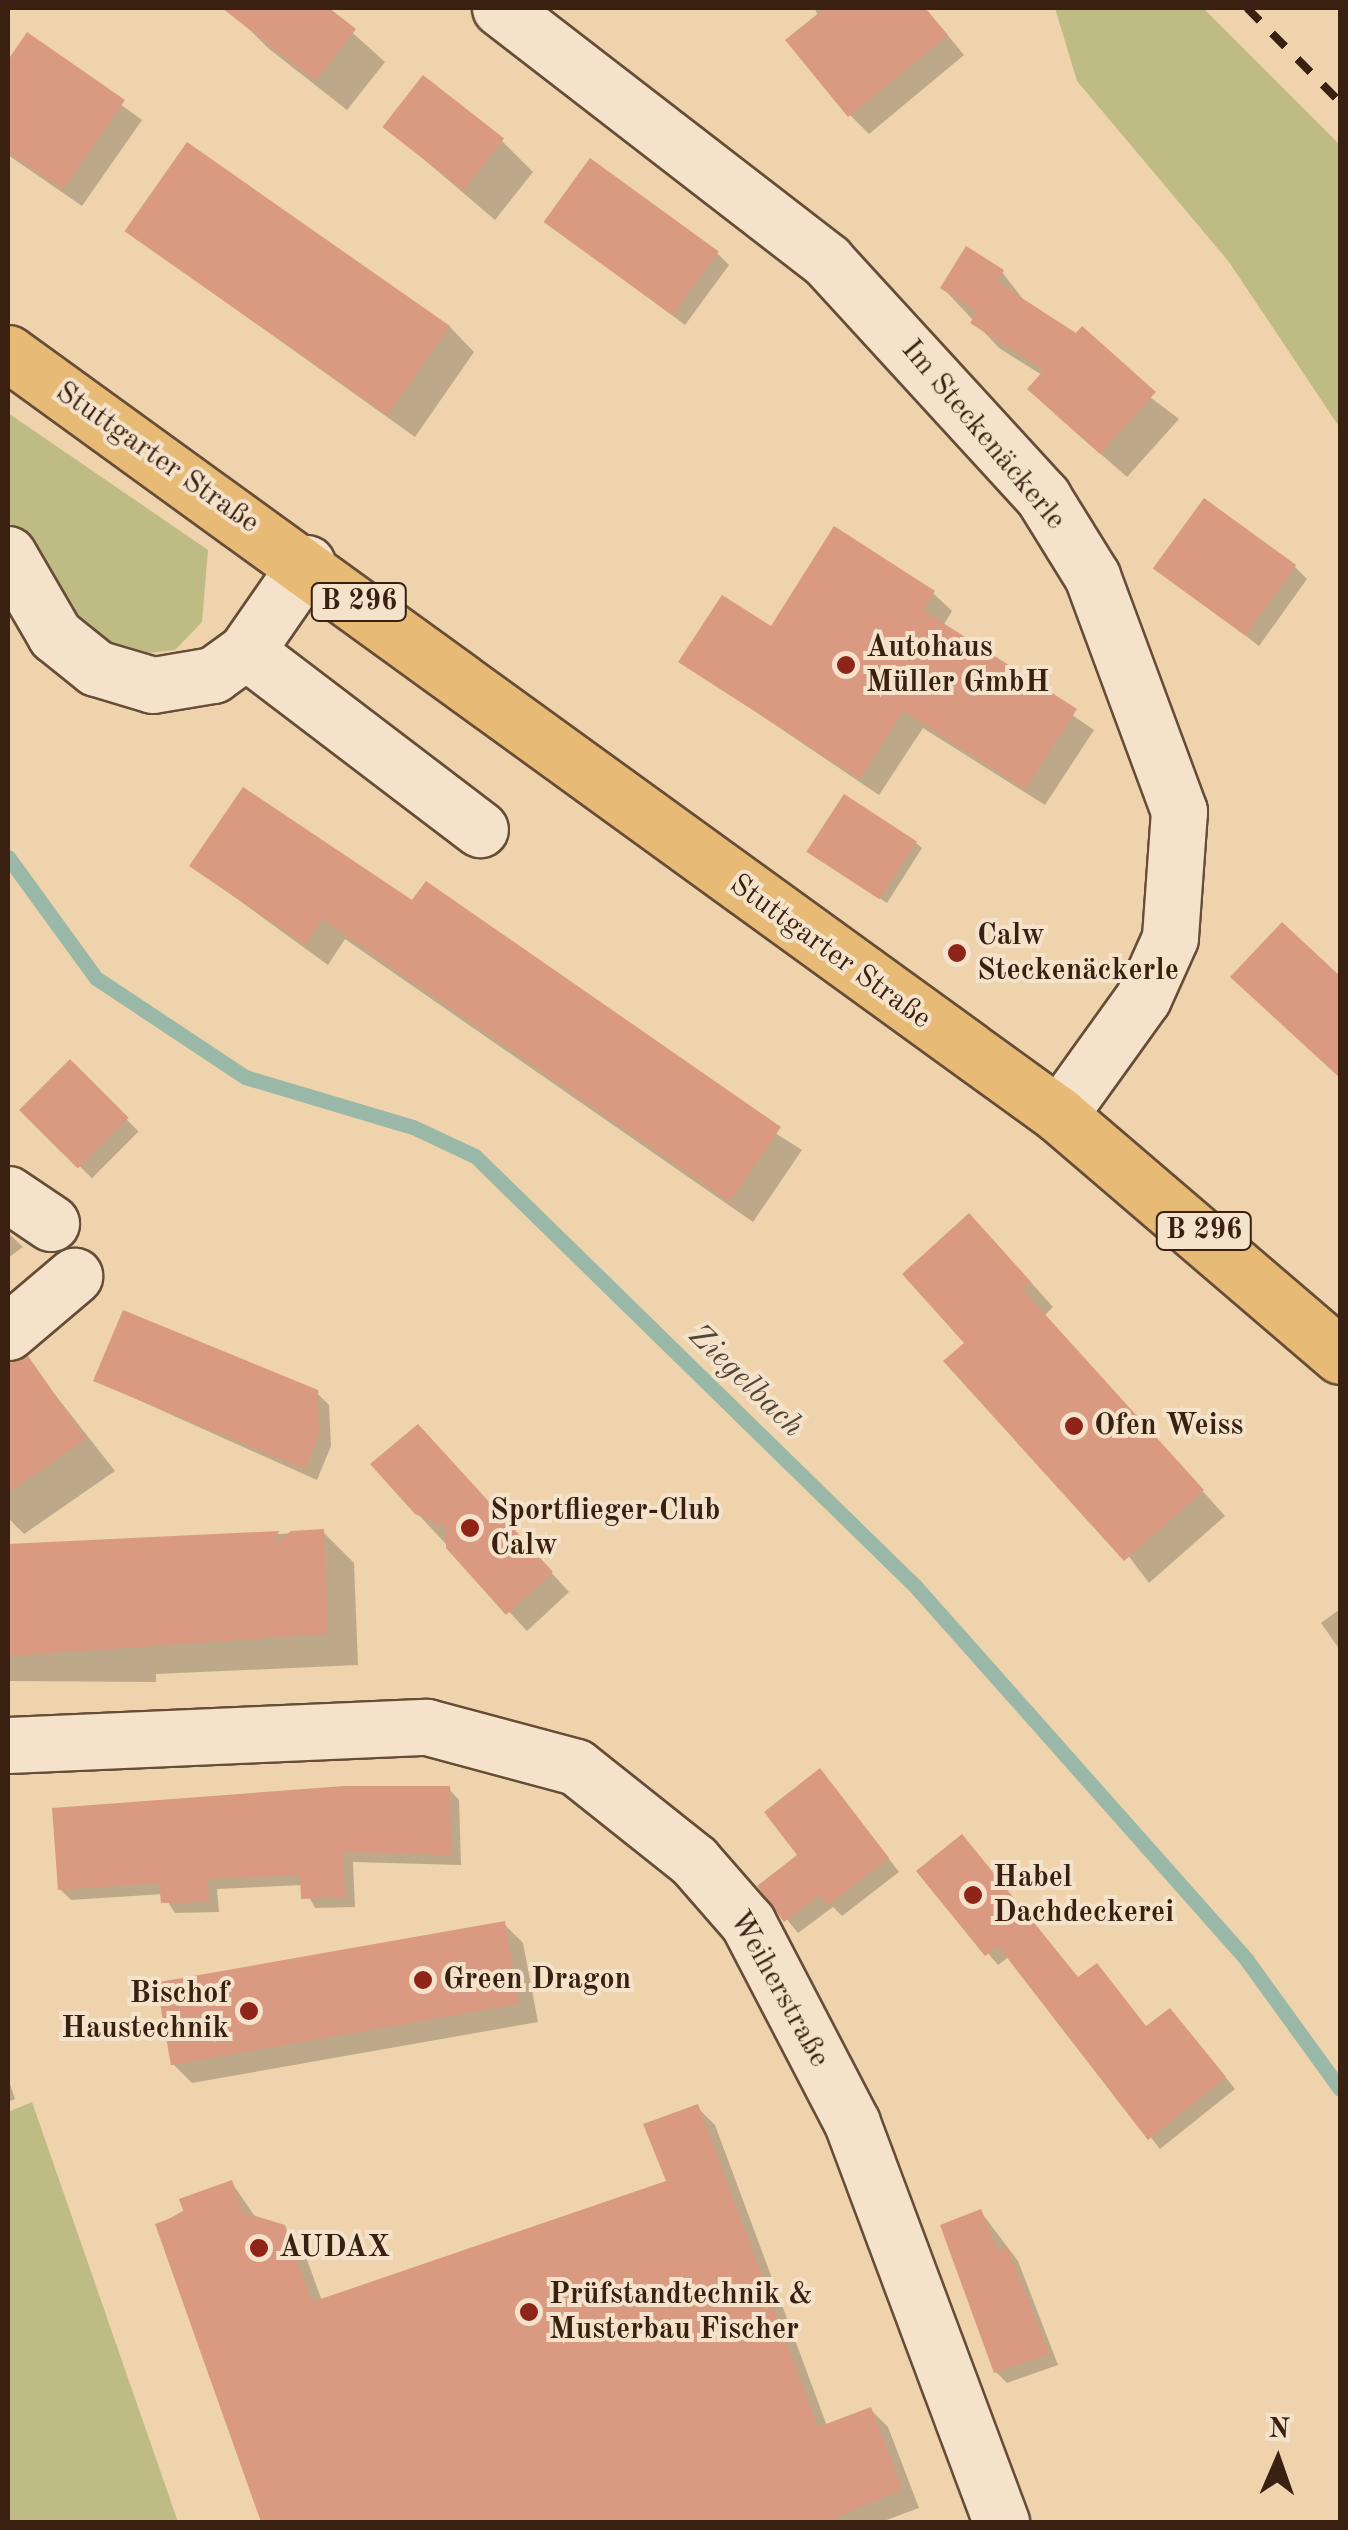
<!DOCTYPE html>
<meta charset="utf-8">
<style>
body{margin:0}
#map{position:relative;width:1348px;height:2530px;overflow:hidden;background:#eed3ad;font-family:"Old Standard TT",serif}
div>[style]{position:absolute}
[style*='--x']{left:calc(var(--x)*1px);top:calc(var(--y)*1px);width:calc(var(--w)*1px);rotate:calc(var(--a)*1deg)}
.green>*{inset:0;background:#bfbb85}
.shadow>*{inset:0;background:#0003;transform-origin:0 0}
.stream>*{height:15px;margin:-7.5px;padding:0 7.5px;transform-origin:7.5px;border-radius:7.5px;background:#99b8a8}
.building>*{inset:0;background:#da9a82;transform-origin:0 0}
.roads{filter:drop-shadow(2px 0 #674d38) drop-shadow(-2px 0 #674d38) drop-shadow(0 2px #674d38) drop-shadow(0 -2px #674d38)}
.minor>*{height:55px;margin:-27.5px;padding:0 27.5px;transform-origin:27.5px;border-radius:27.5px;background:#f4e2ca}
.major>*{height:55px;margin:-27.5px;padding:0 27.5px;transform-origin:27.5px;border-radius:27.5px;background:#e7ba76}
.rail>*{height:8px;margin-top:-4px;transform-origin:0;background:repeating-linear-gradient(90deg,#3a2011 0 18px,transparent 0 36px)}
.dots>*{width:28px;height:28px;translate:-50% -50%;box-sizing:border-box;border:5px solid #f4e2ca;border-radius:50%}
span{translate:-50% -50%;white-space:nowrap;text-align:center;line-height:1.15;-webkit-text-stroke:8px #f4e2ca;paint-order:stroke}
.shield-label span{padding:2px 8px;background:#f4e2ca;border:2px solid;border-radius:8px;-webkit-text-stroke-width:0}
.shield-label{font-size:28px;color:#3a2011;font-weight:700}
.street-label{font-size:30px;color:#3a2011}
.poi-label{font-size:30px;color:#3a2011;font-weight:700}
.left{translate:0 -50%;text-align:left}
.right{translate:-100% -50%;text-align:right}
.water-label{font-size:32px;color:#524637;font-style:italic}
.frame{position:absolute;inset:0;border:10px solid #3a2011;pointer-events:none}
.north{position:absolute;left:1228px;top:2410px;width:100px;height:100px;-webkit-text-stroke:8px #f4e2ca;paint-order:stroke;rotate:2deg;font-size:28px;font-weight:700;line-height:40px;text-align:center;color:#3a2011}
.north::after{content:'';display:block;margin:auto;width:35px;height:45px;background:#3a2011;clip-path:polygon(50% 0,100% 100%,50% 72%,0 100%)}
</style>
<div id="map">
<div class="green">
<i style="clip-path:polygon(1055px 8px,1203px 8px,1340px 145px,1340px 428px,1229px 262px,1077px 81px)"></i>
<i style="clip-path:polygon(8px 413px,208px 550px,202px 622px,175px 650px,120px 656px,83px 630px,8px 521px)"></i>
<i style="clip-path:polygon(32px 2102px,178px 2522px,8px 2522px,8px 2112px)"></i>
</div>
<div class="shadow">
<i style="clip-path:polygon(244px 8px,325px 8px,385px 62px,347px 110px,268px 48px,237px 17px)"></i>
<i style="clip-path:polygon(815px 8px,925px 8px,964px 55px,869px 134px,850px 115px)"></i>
<i style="clip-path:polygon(27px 36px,142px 120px,82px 206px,8px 155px,8px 64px)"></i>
<i style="clip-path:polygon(386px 127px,502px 141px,533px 172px,495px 220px)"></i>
<i style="clip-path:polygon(546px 221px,717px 253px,729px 265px,685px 325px)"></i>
<i style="clip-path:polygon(128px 232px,449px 326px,474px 352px,415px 437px)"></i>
<i style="clip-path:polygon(1002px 272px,1025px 302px,1179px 419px,1127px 477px,1055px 414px,1042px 375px,999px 348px,943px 288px)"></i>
<i style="clip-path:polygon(1156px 567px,1295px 567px,1307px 579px,1259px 646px)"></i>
<i style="clip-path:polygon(933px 593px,952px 611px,943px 626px,1094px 730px,1045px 805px,923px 728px,879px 795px,682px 662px,772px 629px)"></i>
<i style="clip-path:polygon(916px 843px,922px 848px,887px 903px,816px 857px)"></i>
<i style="clip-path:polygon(192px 866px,413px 904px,802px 1150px,753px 1222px,345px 939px,328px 965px)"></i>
<i style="left:70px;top:1063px;width:97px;height:66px;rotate:45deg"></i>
<i style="clip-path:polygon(8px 1233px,23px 1247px,8px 1258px)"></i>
<i style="clip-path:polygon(993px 1240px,1053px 1307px,1045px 1315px,1225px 1516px,1149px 1583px,968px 1343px)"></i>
<i style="clip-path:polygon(27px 1359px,115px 1471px,24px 1534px,8px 1518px,8px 1361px)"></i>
<i style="clip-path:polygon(96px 1381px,316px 1392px,329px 1405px,331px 1446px,317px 1480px)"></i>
<i style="clip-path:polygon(436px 1446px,569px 1592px,527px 1631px,417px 1513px)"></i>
<i style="clip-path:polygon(323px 1532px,354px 1563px,358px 1665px,156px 1674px,156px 1682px,8px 1681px,8px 1546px)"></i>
<i style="clip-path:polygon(1340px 1609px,1340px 1650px,1321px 1623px)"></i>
<i style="clip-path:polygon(832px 1784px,899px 1872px,842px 1916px,833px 1907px,798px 1933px,760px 1886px,801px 1856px)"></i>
<i style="clip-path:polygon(449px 1789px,459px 1800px,461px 1865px,353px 1862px,355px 1907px,315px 1908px,303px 1885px,217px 1889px,219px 1912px,175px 1913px,163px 1894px,71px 1900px,60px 1889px)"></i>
<i style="clip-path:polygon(919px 1872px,1148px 2028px,1181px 2022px,1235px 2089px,1160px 2149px,1010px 1956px,998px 1965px)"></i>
<i style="clip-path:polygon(504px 1924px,523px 1943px,538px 2022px,192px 2083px,173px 2064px)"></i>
<i style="clip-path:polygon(8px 2078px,15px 2099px,8px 2102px)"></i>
<i style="clip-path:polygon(697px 2107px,715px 2125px,827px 2426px,870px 2409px,888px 2427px,919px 2508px,881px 2522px,264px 2522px,158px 2225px,232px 2183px,256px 2218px,302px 2246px,322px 2301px,670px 2182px)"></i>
<i style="clip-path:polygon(981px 2212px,1018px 2261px,1058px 2365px,1007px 2383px,996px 2372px)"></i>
</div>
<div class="stream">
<i style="--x:8;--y:857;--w:150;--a:54"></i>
<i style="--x:96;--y:978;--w:179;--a:33.6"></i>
<i style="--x:245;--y:1077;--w:175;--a:16.6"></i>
<i style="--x:413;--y:1127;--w:68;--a:25.1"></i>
<i style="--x:475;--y:1156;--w:617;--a:44.34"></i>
<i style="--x:916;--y:1587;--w:497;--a:48.4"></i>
<i style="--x:1246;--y:1959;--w:160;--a:54.1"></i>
</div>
<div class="building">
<i style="clip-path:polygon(222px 8px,329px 8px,356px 29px,315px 81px)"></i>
<i style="clip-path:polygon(825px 8px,925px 8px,948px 35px,848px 117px,785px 40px)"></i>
<i style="clip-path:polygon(27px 32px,125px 100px,63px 190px,8px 152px,8px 60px)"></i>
<i style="left:423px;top:75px;width:103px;height:66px;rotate:38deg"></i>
<i style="left:187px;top:142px;width:321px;height:109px;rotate:35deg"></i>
<i style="left:590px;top:158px;width:159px;height:79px;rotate:36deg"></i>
<i style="clip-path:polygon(966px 246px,1004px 270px,997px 282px,1076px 333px,1082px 326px,1156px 392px,1100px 454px,1027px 389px,1044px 370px,970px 323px,977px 312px,940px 288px)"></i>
<i style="left:1204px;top:498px;width:114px;height:87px;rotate:36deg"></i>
<i style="clip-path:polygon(834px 526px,935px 591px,923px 610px,1077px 709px,1025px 789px,903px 711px,860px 779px,678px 662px,722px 595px,771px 626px)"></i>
<i style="clip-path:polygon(243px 787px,412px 900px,426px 881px,781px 1127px,730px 1202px,322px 919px,305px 945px,189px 866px)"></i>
<i style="left:844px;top:794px;width:87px;height:69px;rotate:33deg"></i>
<i style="clip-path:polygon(1282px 922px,1340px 976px,1340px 1078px,1230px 977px)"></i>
<i style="left:70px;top:1059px;width:83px;height:72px;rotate:45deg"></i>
<i style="clip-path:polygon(969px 1213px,1031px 1282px,1023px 1290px,1204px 1490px,1124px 1561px,943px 1361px,964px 1343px,902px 1274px)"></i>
<i style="clip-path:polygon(123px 1310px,318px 1390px,319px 1433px,305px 1469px,93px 1381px)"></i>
<i style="clip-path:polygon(28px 1356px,86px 1439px,8px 1493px,8px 1362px)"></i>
<i style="clip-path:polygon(418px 1424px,553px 1572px,506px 1615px,446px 1548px,446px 1527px,415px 1514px,370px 1464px)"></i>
<i style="clip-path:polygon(324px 1529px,328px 1634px,8px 1656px,8px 1544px,279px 1531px,273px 1546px,291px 1531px)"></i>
<i style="clip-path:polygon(820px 1768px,889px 1858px,828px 1905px,820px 1895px,784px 1922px,757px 1886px,797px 1855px,764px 1812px)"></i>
<i style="clip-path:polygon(344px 1786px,450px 1786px,451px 1855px,343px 1852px,345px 1897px,301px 1899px,300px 1875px,208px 1879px,209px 1902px,161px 1903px,159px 1883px,58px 1890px,52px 1808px)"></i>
<i style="clip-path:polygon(962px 1834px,1078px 1977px,1097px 1963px,1146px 2026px,1170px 2008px,1226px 2077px,1148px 2140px,998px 1946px,985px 1956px,916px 1871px)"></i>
<i style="left:505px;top:1921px;width:84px;height:354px;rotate:80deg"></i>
<i style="clip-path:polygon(698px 2104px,818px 2427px,871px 2407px,902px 2489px,828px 2522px,261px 2522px,155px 2224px,184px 2213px,179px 2199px,232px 2180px,243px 2212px,285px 2225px,312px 2302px,666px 2181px,643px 2124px)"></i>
<i style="clip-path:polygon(981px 2209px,998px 2251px,1008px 2248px,1049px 2354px,994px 2373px,940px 2225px)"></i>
</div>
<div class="roads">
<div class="minor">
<i style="--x:500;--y:8;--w:413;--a:37.7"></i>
<i style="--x:827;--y:261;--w:320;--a:47.5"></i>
<i style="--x:1043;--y:497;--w:93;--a:58.2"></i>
<i style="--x:1092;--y:576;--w:251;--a:69.7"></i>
<i style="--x:1179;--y:811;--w:127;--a:94.1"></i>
<i style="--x:1170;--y:938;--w:66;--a:114.2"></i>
<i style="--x:1143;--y:998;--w:144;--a:125.7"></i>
<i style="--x:8;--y:554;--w:94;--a:59.9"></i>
<i style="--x:55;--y:635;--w:53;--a:38.8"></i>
<i style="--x:96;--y:668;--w:59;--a:16.6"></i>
<i style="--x:153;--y:685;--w:61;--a:-9.5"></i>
<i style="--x:213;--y:675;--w:41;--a:-36"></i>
<i style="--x:246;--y:651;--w:107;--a:-55.3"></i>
<i style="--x:246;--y:651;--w:294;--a:37.3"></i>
<i style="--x:8;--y:1194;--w:52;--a:34"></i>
<i style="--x:8;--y:1332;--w:87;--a:-40.3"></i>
<i style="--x:8;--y:1745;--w:419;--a:-2.5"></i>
<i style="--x:427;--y:1727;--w:154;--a:15"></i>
<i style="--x:576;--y:1767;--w:151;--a:38.5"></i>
<i style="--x:694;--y:1861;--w:82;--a:48.9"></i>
<i style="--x:748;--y:1923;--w:225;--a:62.5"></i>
<i style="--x:852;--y:2123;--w:426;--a:69.5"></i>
</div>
<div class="major">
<i style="--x:8;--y:353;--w:1298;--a:35.94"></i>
<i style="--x:1059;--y:1115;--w:370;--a:40.6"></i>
</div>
</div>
<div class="rail">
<i style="--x:1247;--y:8;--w:132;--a:45.3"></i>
</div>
<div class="dots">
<i style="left:846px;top:665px;background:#8f2418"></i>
<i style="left:957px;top:953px;background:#8f2418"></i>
<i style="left:1074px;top:1426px;background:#8f2418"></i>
<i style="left:470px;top:1528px;background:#8f2418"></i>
<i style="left:973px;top:1895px;background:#8f2418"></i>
<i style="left:423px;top:1980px;background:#8f2418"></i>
<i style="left:249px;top:2011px;background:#8f2418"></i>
<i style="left:259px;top:2248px;background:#8f2418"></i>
<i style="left:529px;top:2312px;background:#8f2418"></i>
</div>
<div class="shield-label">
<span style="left:359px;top:602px">B 296</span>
<span style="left:1204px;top:1231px">B 296</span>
</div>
<div class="street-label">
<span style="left:983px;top:435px;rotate:50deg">Im Steckenäckerle</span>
<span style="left:157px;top:458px;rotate:35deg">Stuttgarter Straße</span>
<span style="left:830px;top:952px;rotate:36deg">Stuttgarter Straße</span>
<span style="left:779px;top:1989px;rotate:61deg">Weiherstraße</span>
</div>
<div class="poi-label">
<span class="left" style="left:866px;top:665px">Autohaus<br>Müller GmbH</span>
<span class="left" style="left:977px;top:953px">Calw<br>Steckenäckerle</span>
<span class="left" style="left:1094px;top:1426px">Ofen Weiss</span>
<span class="left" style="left:490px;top:1528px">Sportflieger-Club<br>Calw</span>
<span class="left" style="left:993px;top:1895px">Habel<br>Dachdeckerei</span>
<span class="left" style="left:443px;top:1980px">Green Dragon</span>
<span class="right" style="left:229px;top:2011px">Bischof<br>Haustechnik</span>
<span class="left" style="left:279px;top:2248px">AUDAX</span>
<span class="left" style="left:549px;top:2312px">Prüfstandtechnik &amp;<br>Musterbau Fischer</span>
</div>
<div class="water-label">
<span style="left:745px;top:1382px;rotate:44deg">Ziegelbach</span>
</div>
<div class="frame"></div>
<div class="north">N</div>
</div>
